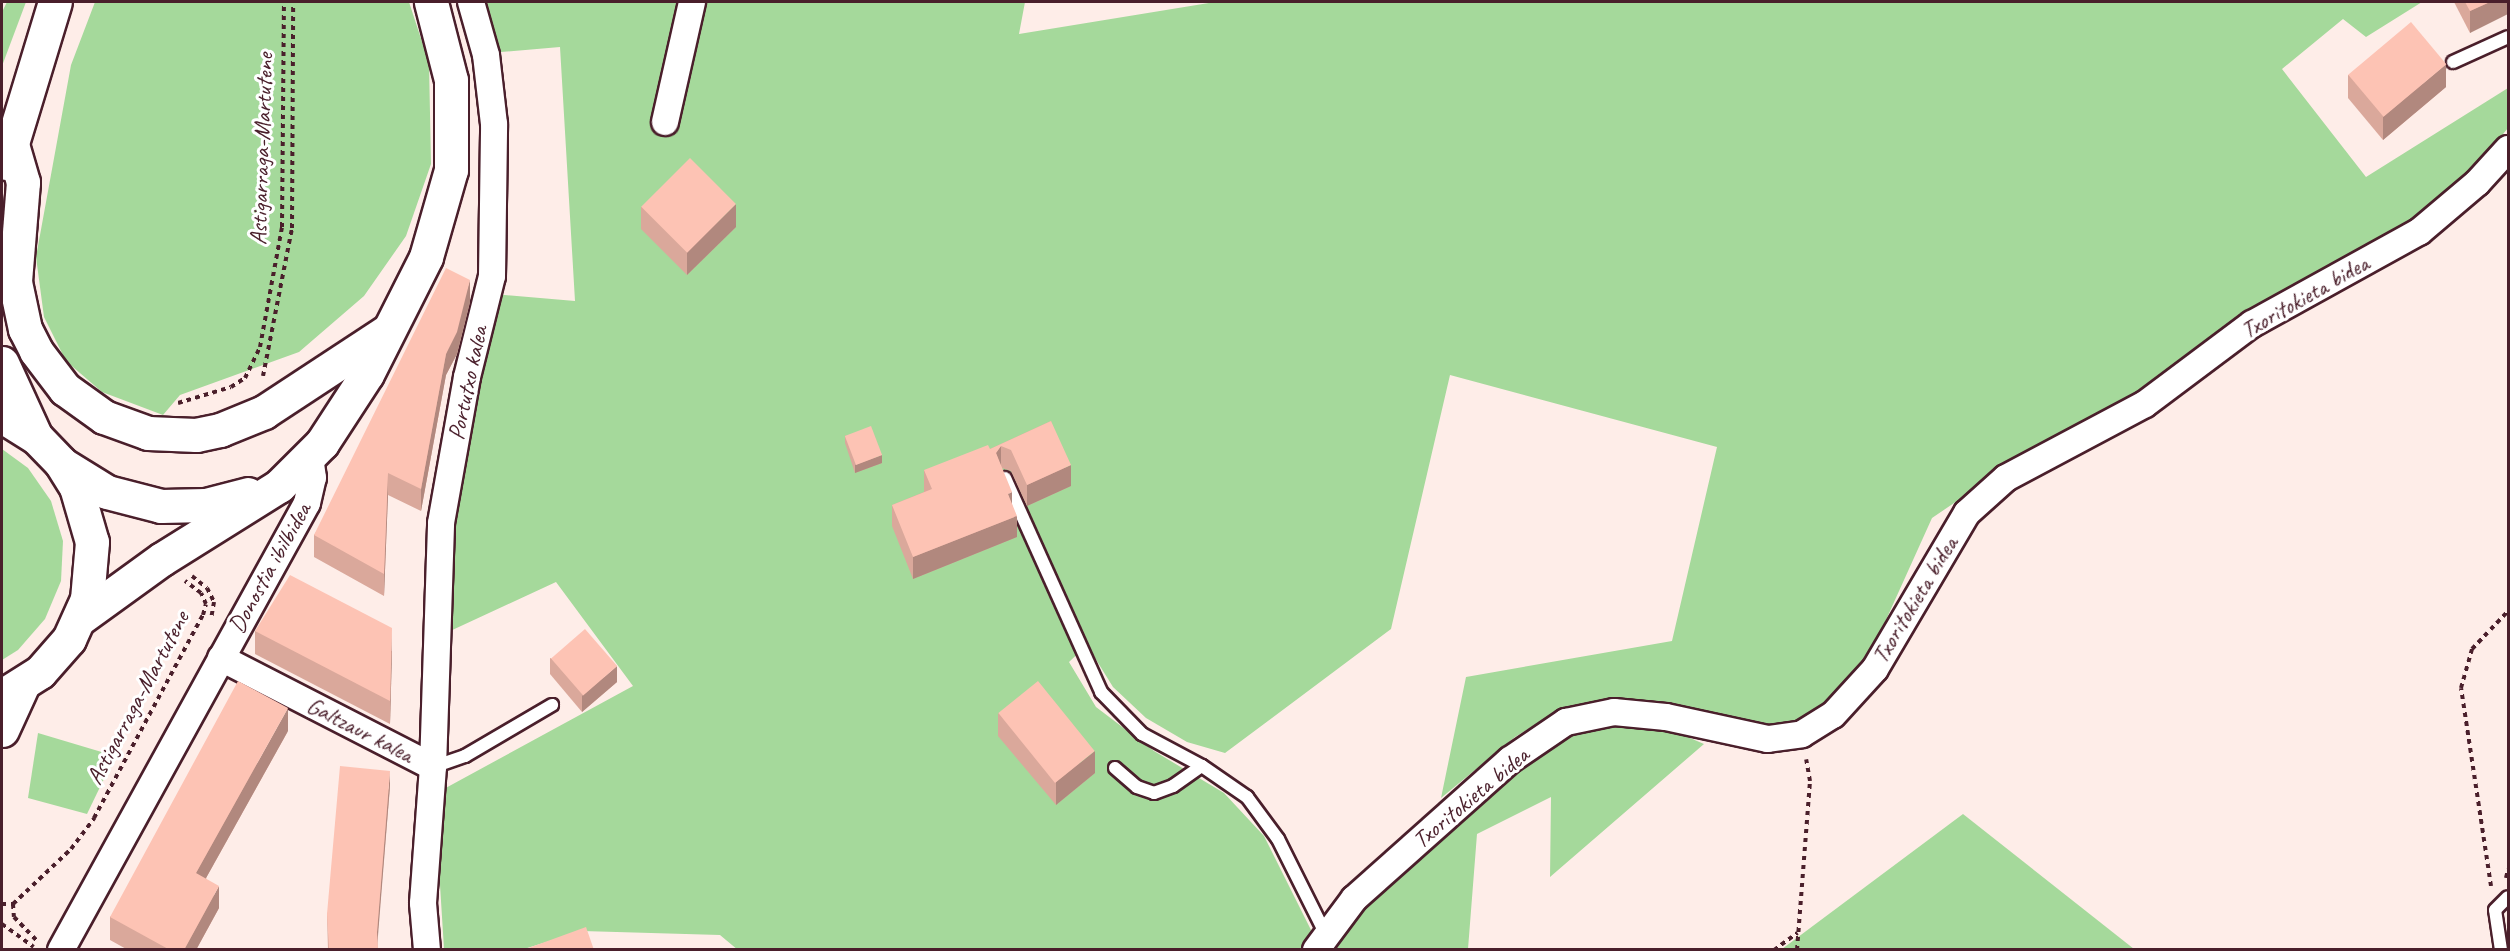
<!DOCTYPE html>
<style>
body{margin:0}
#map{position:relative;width:2510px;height:951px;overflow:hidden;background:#feede8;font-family:Caveat,sans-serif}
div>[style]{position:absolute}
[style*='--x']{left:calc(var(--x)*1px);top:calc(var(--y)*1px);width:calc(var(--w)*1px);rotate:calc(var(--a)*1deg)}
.green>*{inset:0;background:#a5d99b}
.path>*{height:4px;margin-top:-2px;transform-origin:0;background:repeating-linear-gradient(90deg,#4a1f2b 0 4.5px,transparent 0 9px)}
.roads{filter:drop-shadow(2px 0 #4a1f2b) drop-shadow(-2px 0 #4a1f2b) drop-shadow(0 2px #4a1f2b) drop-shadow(0 -2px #4a1f2b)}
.service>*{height:12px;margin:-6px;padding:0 6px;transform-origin:6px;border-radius:6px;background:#fff}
.minor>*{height:26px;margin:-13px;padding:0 13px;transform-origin:13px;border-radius:13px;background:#fff}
.secondary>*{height:33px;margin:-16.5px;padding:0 16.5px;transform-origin:16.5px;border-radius:16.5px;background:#fff}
.wall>*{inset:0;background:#daa89b}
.shaded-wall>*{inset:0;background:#b1887e}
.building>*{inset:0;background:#fdc3b4;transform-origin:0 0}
span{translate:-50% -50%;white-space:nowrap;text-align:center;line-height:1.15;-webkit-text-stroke:6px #fff;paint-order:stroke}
.street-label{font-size:24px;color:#4a1f2b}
.frame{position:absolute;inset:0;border:3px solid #4a1f2b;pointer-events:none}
</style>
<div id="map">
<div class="green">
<i style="clip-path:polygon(7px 2px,26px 2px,2px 66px,2px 12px)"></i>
<i style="clip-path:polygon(95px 2px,409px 2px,429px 63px,431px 164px,406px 236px,364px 296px,299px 352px,180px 395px,163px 415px,102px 392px,66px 361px,44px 317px,36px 257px,71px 65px)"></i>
<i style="clip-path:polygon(484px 2px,1025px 2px,1019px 34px,1215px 2px,2422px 2px,2366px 37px,2343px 19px,2282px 69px,2366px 177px,2508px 88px,2508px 128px,2470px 174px,2408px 225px,2145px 395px,2007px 467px,1932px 518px,1876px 642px,1832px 699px,1802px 723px,1776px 729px,1637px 701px,1599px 701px,1555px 712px,1515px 737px,1441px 798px,1466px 677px,1672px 641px,1717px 447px,1450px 375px,1391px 629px,1225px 753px,1187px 742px,1146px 718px,1113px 687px,1087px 645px,1069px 662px,1096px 707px,1154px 751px,1224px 793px,1264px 836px,1314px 936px,1304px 949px,738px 950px,720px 935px,582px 931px,524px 949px,444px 949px,439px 869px,442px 790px,633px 686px,556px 582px,448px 632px,454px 476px,494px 294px,575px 301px,560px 47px,501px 52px)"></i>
<i style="clip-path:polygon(2px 449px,28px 468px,51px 501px,63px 541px,61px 581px,45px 619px,18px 650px,2px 660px)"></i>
<i style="clip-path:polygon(1615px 721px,1669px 729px,1704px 744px,1550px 877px,1551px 797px,1477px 834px,1468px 949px,1328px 950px,1363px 902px,1511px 769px,1570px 731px)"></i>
<i style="clip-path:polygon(38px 733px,115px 756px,87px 814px,28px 798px)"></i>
<i style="clip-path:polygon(1963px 814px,2134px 949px,1782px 949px)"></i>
</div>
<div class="path">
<i style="--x:263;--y:376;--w:151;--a:-78.9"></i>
<i style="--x:292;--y:228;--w:226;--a:-89.7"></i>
<i style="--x:178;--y:403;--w:55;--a:-16.8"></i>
<i style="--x:231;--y:387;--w:17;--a:-33"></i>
<i style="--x:245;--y:378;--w:34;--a:-64"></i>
<i style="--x:260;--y:347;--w:122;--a:-79.6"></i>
<i style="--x:282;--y:227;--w:225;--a:-89.5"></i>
<i style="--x:192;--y:576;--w:19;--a:39"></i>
<i style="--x:207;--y:588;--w:16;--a:63"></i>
<i style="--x:214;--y:602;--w:17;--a:100"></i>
<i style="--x:2506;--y:878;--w:9;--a:-77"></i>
<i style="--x:2491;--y:886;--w:200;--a:-98.6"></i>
<i style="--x:2461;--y:688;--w:41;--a:-74.2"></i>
<i style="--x:2472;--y:649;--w:52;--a:-46.5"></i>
<i style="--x:2;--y:904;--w:11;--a:0"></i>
<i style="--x:13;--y:904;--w:80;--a:-43.5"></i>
<i style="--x:71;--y:849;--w:39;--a:-53"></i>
<i style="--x:94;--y:818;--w:230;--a:-61.8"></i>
<i style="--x:203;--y:615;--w:11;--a:-75"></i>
<i style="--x:206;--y:604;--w:12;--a:-114"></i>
<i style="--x:201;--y:593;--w:20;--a:-143"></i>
<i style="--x:13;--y:904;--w:13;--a:86"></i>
<i style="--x:14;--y:917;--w:33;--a:46"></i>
<i style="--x:2;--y:924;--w:39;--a:36"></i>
<i style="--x:1774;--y:950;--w:29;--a:-36"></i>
<i style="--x:1797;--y:950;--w:169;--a:-85.6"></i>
<i style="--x:1810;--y:781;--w:22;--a:-100"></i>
</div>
<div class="roads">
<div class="service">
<i style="--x:2453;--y:62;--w:60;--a:-24.4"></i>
<i style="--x:1005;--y:478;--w:235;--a:65.8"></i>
<i style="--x:1101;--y:692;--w:59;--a:45.7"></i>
<i style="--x:1142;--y:734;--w:68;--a:28.1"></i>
<i style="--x:1202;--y:766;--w:55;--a:34.6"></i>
<i style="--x:1247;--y:797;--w:52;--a:53.6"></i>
<i style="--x:1278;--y:839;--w:107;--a:63.4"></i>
<i style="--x:433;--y:767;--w:34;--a:-19"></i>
<i style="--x:465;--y:756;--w:101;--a:-30.4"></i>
<i style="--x:1115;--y:768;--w:29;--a:41"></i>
<i style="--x:1137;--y:787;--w:18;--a:19"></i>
<i style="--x:1154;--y:793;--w:20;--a:-20"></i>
<i style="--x:1173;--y:786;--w:35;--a:-35"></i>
<i style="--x:2501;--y:950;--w:40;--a:-98.5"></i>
<i style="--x:2495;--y:910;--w:18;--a:-45"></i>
</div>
<div class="minor">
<i style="--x:665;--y:122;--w:123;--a:-77.3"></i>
<i style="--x:221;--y:658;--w:238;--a:27.2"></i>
<i style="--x:61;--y:950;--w:510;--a:-61.17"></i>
<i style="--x:307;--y:503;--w:26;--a:-77"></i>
<i style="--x:313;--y:478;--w:22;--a:-98"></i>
<i style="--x:427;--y:950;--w:47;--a:-94.9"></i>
<i style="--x:423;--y:903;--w:136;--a:-85.8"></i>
<i style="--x:433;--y:767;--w:244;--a:-88.1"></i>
<i style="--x:441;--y:523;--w:148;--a:-79.9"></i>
<i style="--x:467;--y:377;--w:104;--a:-76.1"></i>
<i style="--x:492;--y:276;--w:152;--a:-89.2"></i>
<i style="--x:494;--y:124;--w:69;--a:-96.6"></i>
<i style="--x:486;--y:55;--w:55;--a:-105.8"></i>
<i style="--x:1316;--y:950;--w:64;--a:-53.3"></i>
<i style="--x:1354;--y:899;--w:209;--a:-41.7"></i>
<i style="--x:1510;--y:760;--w:68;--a:-34.2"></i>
<i style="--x:1566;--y:722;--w:49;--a:-11.8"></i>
<i style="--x:1614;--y:712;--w:52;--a:5.5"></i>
<i style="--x:1666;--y:717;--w:104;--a:12.2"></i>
<i style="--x:1768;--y:739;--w:34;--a:-8"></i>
<i style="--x:1802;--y:734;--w:36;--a:-32"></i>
<i style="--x:1833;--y:715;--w:62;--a:-47.6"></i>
<i style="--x:1875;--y:669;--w:181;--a:-59.5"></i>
<i style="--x:1967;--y:513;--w:52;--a:-41.9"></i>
<i style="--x:2006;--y:478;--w:157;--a:-28"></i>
<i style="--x:2145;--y:404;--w:134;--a:-36.8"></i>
<i style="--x:2252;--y:324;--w:191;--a:-28.9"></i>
<i style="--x:2419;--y:232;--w:76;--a:-40.2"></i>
<i style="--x:2477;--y:183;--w:46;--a:-47.6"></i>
</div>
<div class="secondary">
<i style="--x:11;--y:141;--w:43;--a:73.7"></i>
<i style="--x:23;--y:182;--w:100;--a:94.6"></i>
<i style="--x:15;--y:282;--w:48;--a:78"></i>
<i style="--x:25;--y:329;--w:25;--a:63"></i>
<i style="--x:36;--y:351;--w:48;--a:52.7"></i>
<i style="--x:65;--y:389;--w:48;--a:35.7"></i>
<i style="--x:104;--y:417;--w:47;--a:20"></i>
<i style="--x:148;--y:433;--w:48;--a:2.4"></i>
<i style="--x:196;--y:435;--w:25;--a:-12"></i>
<i style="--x:220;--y:430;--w:48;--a:-22.2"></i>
<i style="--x:264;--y:412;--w:146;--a:-33.3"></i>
<i style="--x:6;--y:163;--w:168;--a:-73.1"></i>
<i style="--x:2;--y:363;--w:79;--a:65.4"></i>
<i style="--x:2;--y:416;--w:40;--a:32"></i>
<i style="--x:36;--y:437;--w:36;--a:46"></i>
<i style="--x:61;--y:463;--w:28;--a:58"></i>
<i style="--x:76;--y:487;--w:57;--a:73.8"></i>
<i style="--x:92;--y:542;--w:57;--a:95"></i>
<i style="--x:87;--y:599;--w:44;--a:114.2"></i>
<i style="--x:69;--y:639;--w:44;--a:131.3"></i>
<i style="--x:40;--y:672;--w:45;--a:147.7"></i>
<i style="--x:65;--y:466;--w:49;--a:31.8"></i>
<i style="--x:107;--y:492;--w:56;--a:14.5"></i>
<i style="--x:161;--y:506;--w:45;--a:-1.3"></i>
<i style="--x:206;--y:505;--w:43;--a:-14.7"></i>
<i style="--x:79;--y:619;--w:102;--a:-35.9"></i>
<i style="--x:162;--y:559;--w:138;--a:-32"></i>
<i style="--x:279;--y:486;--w:61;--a:-45"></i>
<i style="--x:322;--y:443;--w:82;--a:-56.9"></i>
<i style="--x:367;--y:374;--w:131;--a:-63.2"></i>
<i style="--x:426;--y:257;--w:91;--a:-74"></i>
<i style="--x:451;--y:170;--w:90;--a:-90"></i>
<i style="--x:451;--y:80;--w:81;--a:-104.4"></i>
<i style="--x:2;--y:730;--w:51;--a:-65.5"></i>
</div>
</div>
<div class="wall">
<i style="clip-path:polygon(2454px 2px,2508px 2px,2470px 33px)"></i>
<i style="clip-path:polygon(2348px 75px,2446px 87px,2383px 140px,2348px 98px)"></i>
<i style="clip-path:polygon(641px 207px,736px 227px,687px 275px,641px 229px)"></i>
<i style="clip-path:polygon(470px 302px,457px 354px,446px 375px,421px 511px,388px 495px,384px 596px,314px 557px,314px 535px)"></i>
<i style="clip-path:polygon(1051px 421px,1071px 486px,1027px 506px,1011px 471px,1002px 468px,1012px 504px,1017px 537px,913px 579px,892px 526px,892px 505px,924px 492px,924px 470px,990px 449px)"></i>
<i style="clip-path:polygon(845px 435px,882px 463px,855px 473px,845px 443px)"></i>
<i style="clip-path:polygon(255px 631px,392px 651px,390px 724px,255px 654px)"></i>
<i style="clip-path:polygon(550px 658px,617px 682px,582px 712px,550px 674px)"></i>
<i style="clip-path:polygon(998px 713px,1095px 773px,1056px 805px,998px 736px)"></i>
<i style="clip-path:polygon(288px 731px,206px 878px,219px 908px,196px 950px,128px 950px,110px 940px,110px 917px)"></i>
<i style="clip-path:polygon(390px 786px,377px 941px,378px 950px,328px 950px,327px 914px)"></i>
</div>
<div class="shaded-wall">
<i style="clip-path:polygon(2490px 2px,2508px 2px,2508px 14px,2470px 33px,2470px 11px)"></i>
<i style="clip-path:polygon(2446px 64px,2446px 87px,2383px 140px,2383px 117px)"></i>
<i style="clip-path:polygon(736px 204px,736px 227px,687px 275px,687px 252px)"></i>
<i style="clip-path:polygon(470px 280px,470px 302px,457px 354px,446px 375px,421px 511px,421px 489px,446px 354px)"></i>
<i style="clip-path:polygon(1001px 446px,1001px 467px,996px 453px)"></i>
<i style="clip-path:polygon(882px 455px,882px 463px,855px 473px,855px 465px)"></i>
<i style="clip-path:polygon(1071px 465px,1071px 486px,1027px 506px,1027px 485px)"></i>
<i style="clip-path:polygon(388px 473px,388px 495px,384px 596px,384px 574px)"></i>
<i style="clip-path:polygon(1012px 492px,1012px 513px,1008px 494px)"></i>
<i style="clip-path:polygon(1017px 516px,1017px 537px,913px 579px,913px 557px)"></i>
<i style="clip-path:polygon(392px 628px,392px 651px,390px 724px,390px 701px)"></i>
<i style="clip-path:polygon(617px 666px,617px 682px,582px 712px,582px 696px)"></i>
<i style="clip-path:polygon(288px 708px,288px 731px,196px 896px,196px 873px)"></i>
<i style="clip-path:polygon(1095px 751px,1095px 773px,1056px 805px,1056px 782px)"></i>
<i style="clip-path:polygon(390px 771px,390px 786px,377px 948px,377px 932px)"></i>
<i style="clip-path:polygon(219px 886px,219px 908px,196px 950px,184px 950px)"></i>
</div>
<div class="building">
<i style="clip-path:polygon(2465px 2px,2490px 2px,2470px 11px)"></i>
<i style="left:2411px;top:22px;width:55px;height:82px;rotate:50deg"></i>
<i style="left:690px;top:158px;width:65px;height:69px;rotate:45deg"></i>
<i style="clip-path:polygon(446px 268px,470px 280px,457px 332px,446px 354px,421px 489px,388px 473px,384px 574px,314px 535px)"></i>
<i style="clip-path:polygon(1051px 421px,1071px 465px,1027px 485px,1011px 450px,1001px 446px,996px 453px,1012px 492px,1008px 494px,1017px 516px,913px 557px,892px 505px,932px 489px,924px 470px,988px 445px,990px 449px)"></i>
<i style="left:871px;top:426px;width:31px;height:28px;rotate:69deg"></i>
<i style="clip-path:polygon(290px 575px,392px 628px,390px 701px,255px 631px)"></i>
<i style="left:585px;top:629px;width:49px;height:45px;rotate:49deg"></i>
<i style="clip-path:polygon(238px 681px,288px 708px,196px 873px,219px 886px,184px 950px,170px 950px,110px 917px)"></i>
<i style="left:1038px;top:681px;width:90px;height:51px;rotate:51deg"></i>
<i style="clip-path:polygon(340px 766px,390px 771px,377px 932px,378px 950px,329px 950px,327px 914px)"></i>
<i style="clip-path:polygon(586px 927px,594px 950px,523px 950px)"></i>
</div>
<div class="street-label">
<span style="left:262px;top:149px;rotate:-88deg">Astigarraga-Martutene</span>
<span style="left:2305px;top:297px;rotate:-30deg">Txoritokieta bidea</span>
<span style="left:468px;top:383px;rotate:-78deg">Portutxo kalea</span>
<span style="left:270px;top:568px;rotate:-61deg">Donostia ibilbidea</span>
<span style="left:1915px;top:600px;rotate:-59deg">Txoritokieta bidea</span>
<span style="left:138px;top:698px;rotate:-62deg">Astigarraga-Martutene</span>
<span style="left:360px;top:730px;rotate:27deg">Galtzaur kalea</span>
<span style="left:1471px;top:798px;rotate:-40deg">Txoritokieta bidea</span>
</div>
<div class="frame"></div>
</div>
